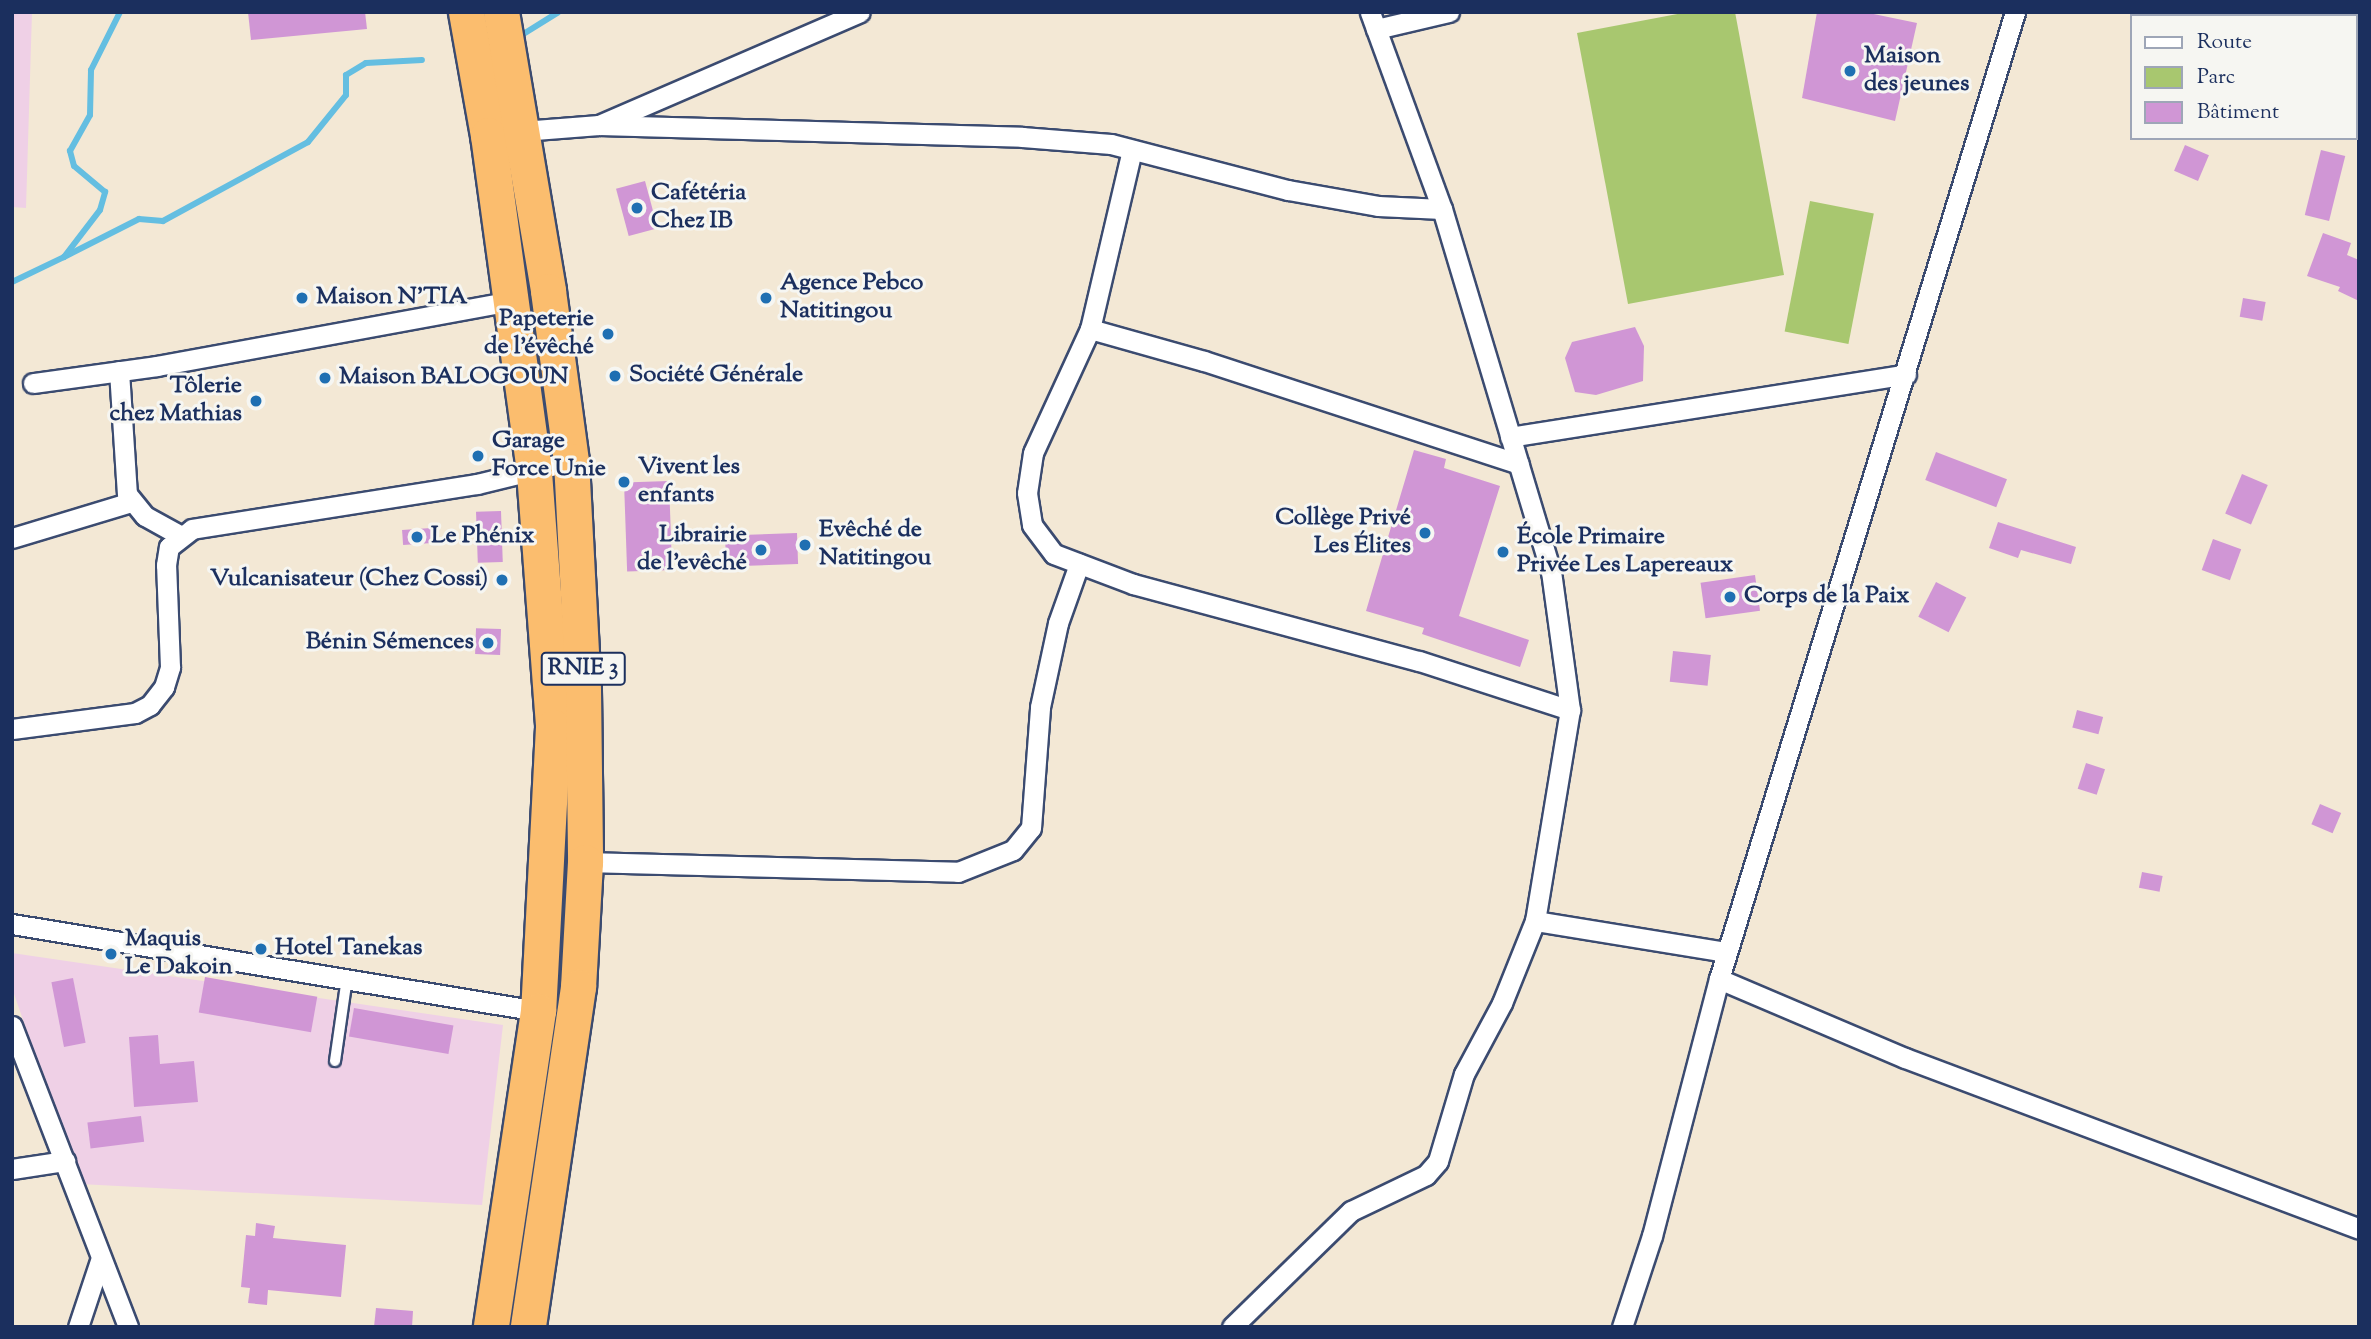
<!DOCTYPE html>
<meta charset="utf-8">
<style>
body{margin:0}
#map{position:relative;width:2371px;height:1339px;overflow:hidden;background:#f3e8d5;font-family:"Sorts Mill Goudy",serif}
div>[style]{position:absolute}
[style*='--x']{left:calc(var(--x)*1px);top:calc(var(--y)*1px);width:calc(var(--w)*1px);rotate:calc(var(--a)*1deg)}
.built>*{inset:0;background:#efd0e6}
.green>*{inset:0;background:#a8c76f;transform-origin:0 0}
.stream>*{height:6px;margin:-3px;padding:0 3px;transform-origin:3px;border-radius:3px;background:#64bee1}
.building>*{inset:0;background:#d096d5;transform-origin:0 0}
.roads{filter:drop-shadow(2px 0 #3b4b70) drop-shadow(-2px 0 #3b4b70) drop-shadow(0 2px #3b4b70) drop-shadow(0 -2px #3b4b70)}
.lane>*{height:10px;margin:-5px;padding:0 5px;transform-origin:5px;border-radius:5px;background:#fff}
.street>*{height:19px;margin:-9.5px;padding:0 9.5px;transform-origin:9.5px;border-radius:9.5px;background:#fff}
.highway>*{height:35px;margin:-17.5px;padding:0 17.5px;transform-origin:17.5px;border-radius:17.5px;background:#fbbd6e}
.dots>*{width:19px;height:19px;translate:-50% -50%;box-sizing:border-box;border:4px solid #f6f6f2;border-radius:50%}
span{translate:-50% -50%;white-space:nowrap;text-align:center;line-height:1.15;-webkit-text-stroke:6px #f6f6f2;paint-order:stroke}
.shield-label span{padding:2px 5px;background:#f6f6f2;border:2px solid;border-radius:5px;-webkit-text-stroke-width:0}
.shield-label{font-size:23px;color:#1b2f5e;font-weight:700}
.poi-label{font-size:24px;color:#1b2f5e;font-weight:700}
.left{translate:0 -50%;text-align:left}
.right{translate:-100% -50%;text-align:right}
.frame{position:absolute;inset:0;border:14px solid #1b2f5e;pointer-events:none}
.legend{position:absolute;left:2130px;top:14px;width:228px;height:126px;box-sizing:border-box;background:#f6f6f2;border:2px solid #9ea6b7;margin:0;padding:9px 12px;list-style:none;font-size:21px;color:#1b2f5e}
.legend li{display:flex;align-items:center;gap:14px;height:35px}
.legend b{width:35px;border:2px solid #9ea6b7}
</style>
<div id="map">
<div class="built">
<i style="clip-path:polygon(12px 12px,32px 12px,26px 208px,12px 207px)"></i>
<i style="clip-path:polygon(12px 953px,503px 1025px,482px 1205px,80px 1184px,12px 988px)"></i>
</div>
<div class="green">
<i style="clip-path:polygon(1688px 12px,1735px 12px,1784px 275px,1628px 304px,1577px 33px)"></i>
<i style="left:1810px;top:201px;width:65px;height:133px;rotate:11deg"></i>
</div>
<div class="stream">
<i style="--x:525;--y:33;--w:39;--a:-32"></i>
<i style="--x:64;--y:257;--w:84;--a:-26.9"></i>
<i style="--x:139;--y:219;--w:24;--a:5"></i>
<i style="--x:163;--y:221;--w:165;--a:-28.6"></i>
<i style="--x:308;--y:142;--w:60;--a:-51"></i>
<i style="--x:346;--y:95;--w:20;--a:-90"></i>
<i style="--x:346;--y:75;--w:23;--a:-31"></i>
<i style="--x:366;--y:63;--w:56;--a:-3.1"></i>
<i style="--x:12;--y:282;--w:58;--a:-25.7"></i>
<i style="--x:64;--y:257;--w:59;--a:-52.5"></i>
<i style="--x:100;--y:210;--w:19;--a:-74"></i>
<i style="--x:105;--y:192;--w:40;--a:-140"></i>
<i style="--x:74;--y:166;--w:16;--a:-105"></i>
<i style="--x:70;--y:151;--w:41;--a:-60.9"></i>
<i style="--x:90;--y:115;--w:45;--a:-88.7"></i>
<i style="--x:91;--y:70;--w:65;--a:-63.4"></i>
</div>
<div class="building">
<i style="clip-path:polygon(248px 12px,365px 12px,367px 29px,251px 40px)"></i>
<i style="clip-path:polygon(1817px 12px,1864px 12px,1917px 23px,1895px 121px,1802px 98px)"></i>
<i style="left:2185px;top:145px;width:26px;height:28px;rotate:23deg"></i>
<i style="left:2321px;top:150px;width:25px;height:67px;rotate:14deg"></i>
<i style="left:645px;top:181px;width:49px;height:30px;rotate:75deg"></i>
<i style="clip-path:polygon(2323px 233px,2351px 243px,2347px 255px,2359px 260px,2359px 301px,2338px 291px,2340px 287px,2307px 276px)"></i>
<i style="left:2243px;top:298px;width:23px;height:19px;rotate:10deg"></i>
<i style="clip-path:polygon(1635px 327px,1644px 346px,1643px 381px,1596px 395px,1575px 392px,1565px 358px,1572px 342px)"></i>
<i style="clip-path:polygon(1414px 450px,1446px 459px,1444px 468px,1500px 486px,1459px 616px,1529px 640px,1520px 667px,1422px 634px,1424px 628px,1366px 611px)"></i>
<i style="left:1936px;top:452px;width:76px;height:30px;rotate:21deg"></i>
<i style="left:2242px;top:474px;width:28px;height:43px;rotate:23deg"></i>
<i style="left:669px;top:481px;width:89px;height:45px;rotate:88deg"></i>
<i style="left:501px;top:511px;width:51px;height:25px;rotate:88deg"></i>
<i style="clip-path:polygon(1998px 522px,2076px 547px,2071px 564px,2021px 550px,2018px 558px,1989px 548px)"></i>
<i style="left:431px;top:528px;width:15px;height:29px;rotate:86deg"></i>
<i style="left:797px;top:533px;width:31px;height:72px;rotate:88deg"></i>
<i style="left:2213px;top:539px;width:30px;height:33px;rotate:20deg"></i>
<i style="left:1755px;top:575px;width:36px;height:55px;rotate:82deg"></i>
<i style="left:1936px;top:582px;width:34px;height:39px;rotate:27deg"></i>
<i style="left:501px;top:629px;width:26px;height:25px;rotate:92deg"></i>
<i style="left:1673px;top:651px;width:38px;height:31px;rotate:6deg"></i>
<i style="left:2077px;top:710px;width:27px;height:18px;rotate:15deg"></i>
<i style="left:2086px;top:763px;width:20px;height:27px;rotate:18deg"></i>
<i style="left:2320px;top:804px;width:23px;height:22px;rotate:23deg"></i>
<i style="left:2142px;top:872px;width:21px;height:16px;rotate:11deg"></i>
<i style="left:205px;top:977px;width:114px;height:36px;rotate:10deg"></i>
<i style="left:73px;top:978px;width:66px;height:22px;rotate:79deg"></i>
<i style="left:354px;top:1008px;width:101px;height:29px;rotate:10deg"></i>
<i style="clip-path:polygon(158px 1035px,160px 1064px,194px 1061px,198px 1102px,134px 1107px,129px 1037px)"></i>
<i style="left:141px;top:1116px;width:26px;height:54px;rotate:83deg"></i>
<i style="clip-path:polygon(256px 1223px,275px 1226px,273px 1238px,346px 1245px,341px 1297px,268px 1290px,267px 1305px,248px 1303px,250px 1288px,241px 1287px,246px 1235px,255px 1236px)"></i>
<i style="clip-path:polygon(376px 1308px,413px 1311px,412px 1327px,374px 1327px)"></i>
</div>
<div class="roads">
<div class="lane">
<i style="--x:335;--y:1061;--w:84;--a:-81.8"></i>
</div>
<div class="street">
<i style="--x:2292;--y:12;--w:4;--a:63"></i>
<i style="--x:1376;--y:29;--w:75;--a:-13.1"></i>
<i style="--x:2355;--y:103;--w:7;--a:56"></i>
<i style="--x:599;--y:125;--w:423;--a:1.6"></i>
<i style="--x:1022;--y:137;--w:89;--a:4.5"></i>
<i style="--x:1111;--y:144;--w:183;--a:14.6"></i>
<i style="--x:1288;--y:190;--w:91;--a:10.1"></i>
<i style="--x:1378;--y:206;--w:64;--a:2.7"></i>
<i style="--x:522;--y:131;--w:77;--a:-4.5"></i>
<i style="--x:599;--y:125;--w:284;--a:-23.4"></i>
<i style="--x:1132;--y:150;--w:184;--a:103.2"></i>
<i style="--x:1090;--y:329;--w:136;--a:114.7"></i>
<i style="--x:1033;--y:453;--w:40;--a:98.5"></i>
<i style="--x:1027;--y:493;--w:32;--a:81"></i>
<i style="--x:1032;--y:525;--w:36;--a:53"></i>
<i style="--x:1054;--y:554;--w:85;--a:20.8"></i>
<i style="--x:1133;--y:584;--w:296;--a:15.1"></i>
<i style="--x:1419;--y:661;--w:159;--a:18"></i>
<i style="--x:1090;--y:329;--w:118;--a:15.7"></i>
<i style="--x:1204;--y:361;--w:331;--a:18.1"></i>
<i style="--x:119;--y:371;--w:123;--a:86.3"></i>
<i style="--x:127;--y:494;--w:28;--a:51"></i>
<i style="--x:145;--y:516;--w:39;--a:29"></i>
<i style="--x:33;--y:383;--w:125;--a:-7.8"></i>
<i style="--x:157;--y:366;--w:359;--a:-10.4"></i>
<i style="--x:1510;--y:437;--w:401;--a:-9"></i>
<i style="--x:12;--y:538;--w:124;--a:-16.8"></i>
<i style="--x:12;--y:729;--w:124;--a:-7.4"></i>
<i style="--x:135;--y:713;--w:17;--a:-28"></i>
<i style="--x:150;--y:705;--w:23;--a:-52"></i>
<i style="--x:164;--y:687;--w:21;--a:-73"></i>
<i style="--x:170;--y:667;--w:102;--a:-92.2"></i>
<i style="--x:166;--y:565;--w:18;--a:-81"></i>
<i style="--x:169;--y:547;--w:29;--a:-38"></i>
<i style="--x:192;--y:529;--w:289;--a:-9"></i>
<i style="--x:477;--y:484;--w:97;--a:-13.7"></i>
<i style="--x:585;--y:862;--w:373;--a:1.5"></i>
<i style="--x:958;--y:872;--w:59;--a:-21.8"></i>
<i style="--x:1013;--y:850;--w:28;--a:-51"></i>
<i style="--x:1031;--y:828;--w:121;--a:-85.7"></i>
<i style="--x:1040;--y:707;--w:86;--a:-77.9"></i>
<i style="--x:1058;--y:623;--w:63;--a:-70.4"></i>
<i style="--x:1535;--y:921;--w:194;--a:9.2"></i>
<i style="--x:12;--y:924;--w:533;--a:9.39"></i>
<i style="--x:1719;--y:979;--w:202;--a:23"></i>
<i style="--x:1905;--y:1058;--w:485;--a:20.6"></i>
<i style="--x:12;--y:1026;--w:323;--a:68.9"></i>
<i style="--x:12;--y:1169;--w:54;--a:-8.6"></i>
<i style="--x:78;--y:1327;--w:70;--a:-71.6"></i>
<i style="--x:1232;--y:1327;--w:166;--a:-44.3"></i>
<i style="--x:1351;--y:1211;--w:83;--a:-25.6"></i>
<i style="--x:1426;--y:1175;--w:18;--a:-49"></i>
<i style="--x:1438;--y:1161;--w:91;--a:-73.4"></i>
<i style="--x:1464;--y:1074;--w:81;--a:-61.8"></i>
<i style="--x:1502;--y:1003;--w:88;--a:-68.1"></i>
<i style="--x:1535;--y:921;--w:214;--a:-80.6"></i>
<i style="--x:1570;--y:710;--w:139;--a:-97.8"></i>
<i style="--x:1551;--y:572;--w:379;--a:-106.7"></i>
<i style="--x:1442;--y:209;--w:210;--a:-110.1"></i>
<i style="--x:1622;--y:1327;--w:96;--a:-71.8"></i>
<i style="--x:1652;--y:1236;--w:266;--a:-75.4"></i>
<i style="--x:1719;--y:979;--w:1011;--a:-72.98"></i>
</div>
<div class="highway">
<i style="--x:466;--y:12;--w:125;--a:79.9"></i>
<i style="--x:488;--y:135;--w:340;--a:82.2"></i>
<i style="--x:534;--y:472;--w:256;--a:85.7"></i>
<i style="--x:553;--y:727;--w:284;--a:93"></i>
<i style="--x:538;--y:1011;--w:319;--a:98.5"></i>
<i style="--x:501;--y:12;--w:283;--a:80.4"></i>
<i style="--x:548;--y:291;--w:172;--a:82.3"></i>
<i style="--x:571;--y:461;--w:229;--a:87"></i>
<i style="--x:583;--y:690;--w:172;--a:89.3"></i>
<i style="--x:585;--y:862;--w:125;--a:93.2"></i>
<i style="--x:578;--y:987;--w:344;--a:98.4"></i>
</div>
</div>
<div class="dots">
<i style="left:1850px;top:71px;background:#1f6fb2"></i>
<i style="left:637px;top:208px;background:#1f6fb2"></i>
<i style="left:302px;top:298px;background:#1f6fb2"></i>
<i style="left:766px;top:298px;background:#1f6fb2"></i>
<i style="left:608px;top:334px;background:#1f6fb2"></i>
<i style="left:615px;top:376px;background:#1f6fb2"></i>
<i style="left:325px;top:378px;background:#1f6fb2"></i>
<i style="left:256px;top:401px;background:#1f6fb2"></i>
<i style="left:478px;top:456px;background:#1f6fb2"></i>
<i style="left:624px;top:482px;background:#1f6fb2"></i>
<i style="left:1425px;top:533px;background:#1f6fb2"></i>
<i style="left:417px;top:537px;background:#1f6fb2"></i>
<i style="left:805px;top:545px;background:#1f6fb2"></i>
<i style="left:761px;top:550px;background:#1f6fb2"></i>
<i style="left:1503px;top:552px;background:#1f6fb2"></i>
<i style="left:502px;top:580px;background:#1f6fb2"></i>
<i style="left:1730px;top:597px;background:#1f6fb2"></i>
<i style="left:488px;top:643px;background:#1f6fb2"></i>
<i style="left:261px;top:949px;background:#1f6fb2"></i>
<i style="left:111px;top:954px;background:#1f6fb2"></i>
</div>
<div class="shield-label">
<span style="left:583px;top:669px">RNIE 3</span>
</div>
<div class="poi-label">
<span class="left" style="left:1864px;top:71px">Maison<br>des jeunes</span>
<span class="left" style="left:651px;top:208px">Cafétéria<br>Chez IB</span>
<span class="left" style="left:780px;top:298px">Agence Pebco<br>Natitingou</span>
<span class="left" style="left:316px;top:298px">Maison N'TIA</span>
<span class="right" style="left:594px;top:334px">Papeterie<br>de l'évêché</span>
<span class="left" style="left:629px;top:376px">Société Générale</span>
<span class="left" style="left:339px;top:378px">Maison BALOGOUN</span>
<span class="right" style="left:242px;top:401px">Tôlerie<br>chez Mathias</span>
<span class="left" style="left:492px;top:456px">Garage<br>Force Unie</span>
<span class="left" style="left:638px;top:482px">Vivent les<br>enfants</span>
<span class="right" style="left:1411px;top:533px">Collège Privé<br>Les Élites</span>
<span class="left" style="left:819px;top:545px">Evêché de<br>Natitingou</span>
<span class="right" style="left:747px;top:550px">Librairie<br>de l'evêché</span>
<span class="left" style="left:431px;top:537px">Le Phénix</span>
<span class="left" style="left:1517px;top:552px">École Primaire<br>Privée Les Lapereaux</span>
<span class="right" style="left:488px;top:580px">Vulcanisateur (Chez Cossi)</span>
<span class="left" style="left:1744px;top:597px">Corps de la Paix</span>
<span class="right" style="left:474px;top:643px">Bénin Sémences</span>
<span class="left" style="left:125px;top:954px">Maquis<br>Le Dakoin</span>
<span class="left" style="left:275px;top:949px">Hotel Tanekas</span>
</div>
<div class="frame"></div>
<ul class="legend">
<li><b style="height:9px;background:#fff"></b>Route</li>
<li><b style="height:19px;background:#a8c76f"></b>Parc</li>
<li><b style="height:19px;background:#d096d5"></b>Bâtiment</li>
</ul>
</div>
